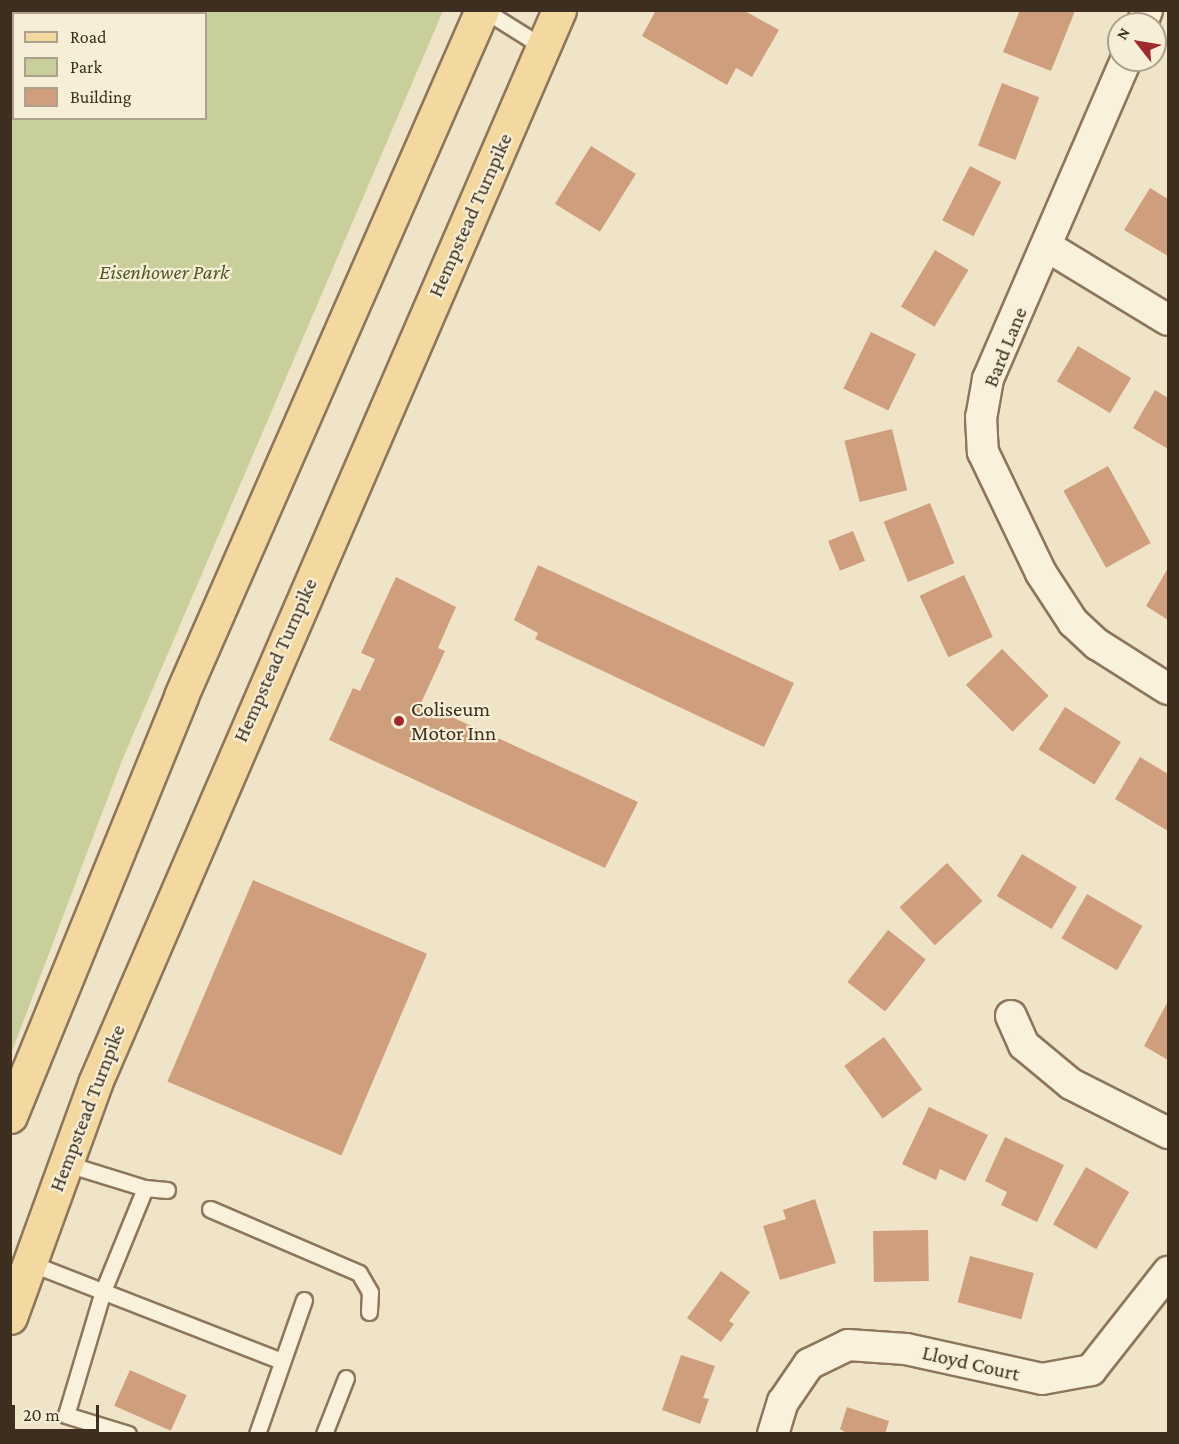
<!DOCTYPE html>
<style>
body{margin:0}
#map{position:relative;width:1179px;height:1444px;overflow:hidden;background:#f0e4c8;font-family:"Crimson Pro",serif}
div>[style]{position:absolute}
[style*='--x']{left:calc(var(--x)*1px);top:calc(var(--y)*1px);width:calc(var(--w)*1px);rotate:calc(var(--a)*1deg)}
.green>*{inset:0;background:#c9cf9b}
.building>*{inset:0;background:#cf9f7d;transform-origin:0 0}
.roads{filter:drop-shadow(2px 0 #8d765c) drop-shadow(-2px 0 #8d765c) drop-shadow(0 2px #8d765c) drop-shadow(0 -2px #8d765c)}
.service>*{height:15px;margin:-7.5px;padding:0 7.5px;transform-origin:7.5px;border-radius:7.5px;background:#faf1dc}
.minor>*{height:30px;margin:-15px;padding:0 15px;transform-origin:15px;border-radius:15px;background:#faf1dc}
.primary>*{height:33px;margin:-16.5px;padding:0 16.5px;transform-origin:16.5px;border-radius:16.5px;background:#f3d9a0}
.dots>*{width:16px;height:16px;translate:-50% -50%;box-sizing:border-box;border:3px solid #f7eed8;border-radius:50%}
span{translate:-50% -50%;white-space:nowrap;text-align:center;line-height:1.15;-webkit-text-stroke:4.5px #f7eed8;paint-order:stroke}
.street-label{font-size:21px;color:#3d2e20}
.park-label{font-size:21px;color:#4d5a26;font-style:italic}
.poi-label{font-size:21px;color:#3d2e20}
.left{translate:0 -50%;text-align:left}
.frame{position:absolute;inset:0;border:12px solid #3d2e20;pointer-events:none}
.legend{position:absolute;left:12px;top:12px;width:195px;height:108px;box-sizing:border-box;background:#f7eed8;border:2px solid #ada18e;margin:0;padding:8px 10px;list-style:none;font-size:18px;color:#3d2e20}
.legend li{display:flex;align-items:center;gap:12px;height:30px}
.legend b{width:30px;border:2px solid #ada18e}
.north{position:absolute;left:1107px;top:12px;width:60px;height:60px;box-sizing:border-box;background:#f7eed8;border:2px solid #ada18e;border-radius:50%;rotate:301deg;font-size:16px;font-weight:700;line-height:24px;text-align:center;color:#3d2e20}
.north::after{content:'';display:block;margin:auto;width:21px;height:27px;background:#9e2a2b;clip-path:polygon(50% 0,100% 100%,50% 72%,0 100%)}
.scale{position:absolute;left:12px;top:1405px;width:87px;height:27px;box-sizing:border-box;border:3px solid #3d2e20;border-top:0;padding-left:8px;font-size:18px;line-height:21px;white-space:nowrap;color:#3d2e20;-webkit-text-stroke:4px #f7eed8;paint-order:stroke}
</style>
<div id="map">
<div class="green">
<i style="clip-path:polygon(evenodd,11px 10px,443px 11px,121px 763px,11px 1054px,11px 10px,14px 14px,206px 14px,206px 118px,14px 118px,14px 14px)"></i>
</div>
<div class="building">
<i style="clip-path:polygon(656px 10px,743px 10px,779px 30px,752px 77px,736px 68px,727px 85px,642px 36px)"></i>
<i style="clip-path:polygon(1020px 10px,1075px 11px,1051px 71px,1003px 52px)"></i>
<i style="left:1002px;top:83px;width:40px;height:67px;rotate:21deg"></i>
<i style="left:591px;top:146px;width:53px;height:68px;rotate:32deg"></i>
<i style="left:970px;top:166px;width:35px;height:61px;rotate:27deg"></i>
<i style="clip-path:polygon(1150px 188px,1168px 199px,1168px 256px,1124px 230px)"></i>
<i style="left:935px;top:250px;width:39px;height:66px;rotate:31deg"></i>
<i style="left:871px;top:332px;width:50px;height:63px;rotate:26deg"></i>
<i style="left:1078px;top:346px;width:62px;height:41px;rotate:31deg"></i>
<i style="clip-path:polygon(1155px 390px,1168px 398px,1168px 449px,1133px 428px)"></i>
<i style="left:892px;top:429px;width:63px;height:49px;rotate:76deg"></i>
<i style="left:1108px;top:466px;width:88px;height:51px;rotate:61deg"></i>
<i style="left:930px;top:503px;width:65px;height:50px;rotate:68deg"></i>
<i style="left:853px;top:531px;width:32px;height:27px;rotate:68deg"></i>
<i style="clip-path:polygon(538px 565px,794px 683px,764px 747px,535px 639px,538px 633px,514px 620px)"></i>
<i style="clip-path:polygon(1168px 568px,1168px 620px,1146px 606px)"></i>
<i style="left:964px;top:575px;width:68px;height:49px;rotate:65deg"></i>
<i style="clip-path:polygon(396px 577px,456px 607px,438px 648px,445px 651px,421px 703px,638px 802px,605px 868px,329px 740px,353px 688px,360px 691px,375px 659px,361px 653px)"></i>
<i style="left:1002px;top:649px;width:66px;height:51px;rotate:45deg"></i>
<i style="left:1065px;top:707px;width:66px;height:50px;rotate:32deg"></i>
<i style="clip-path:polygon(1140px 757px,1168px 774px,1168px 831px,1115px 799px)"></i>
<i style="left:1022px;top:854px;width:64px;height:49px;rotate:31deg"></i>
<i style="left:947px;top:863px;width:52px;height:65px;rotate:47deg"></i>
<i style="left:253px;top:880px;width:189px;height:219px;rotate:23deg"></i>
<i style="left:1087px;top:894px;width:64px;height:51px;rotate:30deg"></i>
<i style="left:888px;top:930px;width:48px;height:66px;rotate:38deg"></i>
<i style="clip-path:polygon(1168px 1001px,1168px 1060px,1144px 1046px)"></i>
<i style="left:884px;top:1037px;width:65px;height:49px;rotate:54deg"></i>
<i style="clip-path:polygon(929px 1107px,988px 1135px,965px 1181px,940px 1169px,936px 1180px,902px 1164px)"></i>
<i style="clip-path:polygon(1005px 1137px,1064px 1165px,1037px 1222px,1001px 1205px,1007px 1192px,985px 1181px)"></i>
<i style="left:1086px;top:1167px;width:50px;height:66px;rotate:30deg"></i>
<i style="clip-path:polygon(815px 1199px,836px 1263px,780px 1280px,763px 1226px,786px 1219px,783px 1210px)"></i>
<i style="left:928px;top:1230px;width:51px;height:55px;rotate:89deg"></i>
<i style="left:970px;top:1256px;width:66px;height:48px;rotate:15deg"></i>
<i style="clip-path:polygon(721px 1271px,750px 1292px,729px 1321px,734px 1324px,721px 1342px,687px 1318px)"></i>
<i style="clip-path:polygon(681px 1355px,715px 1366px,703px 1398px,709px 1399px,700px 1424px,662px 1410px)"></i>
<i style="left:130px;top:1370px;width:62px;height:39px;rotate:24deg"></i>
<i style="clip-path:polygon(847px 1407px,889px 1421px,885px 1434px,848px 1434px,840px 1429px)"></i>
</div>
<div class="roads">
<div class="service">
<i style="--x:484;--y:10;--w:70;--a:32.1"></i>
<i style="--x:64;--y:1163;--w:85;--a:17.2"></i>
<i style="--x:145;--y:1188;--w:22;--a:5"></i>
<i style="--x:210;--y:1209;--w:162;--a:23.2"></i>
<i style="--x:359;--y:1273;--w:22;--a:60"></i>
<i style="--x:370;--y:1292;--w:20;--a:93"></i>
<i style="--x:30;--y:1263;--w:270;--a:21.3"></i>
<i style="--x:128;--y:1434;--w:65;--a:-163"></i>
<i style="--x:66;--y:1415;--w:129;--a:-73.4"></i>
<i style="--x:103;--y:1291;--w:111;--a:-67.8"></i>
<i style="--x:257;--y:1434;--w:142;--a:-70.7"></i>
<i style="--x:324;--y:1434;--w:60;--a:-68.6"></i>
</div>
<div class="minor">
<i style="--x:1142;--y:24;--w:15;--a:-70"></i>
<i style="--x:1126;--y:60;--w:348;--a:113.4"></i>
<i style="--x:988;--y:379;--w:39;--a:100"></i>
<i style="--x:981;--y:417;--w:35;--a:87"></i>
<i style="--x:983;--y:452;--w:134;--a:64.4"></i>
<i style="--x:1041;--y:573;--w:59;--a:56.9"></i>
<i style="--x:1073;--y:622;--w:33;--a:43"></i>
<i style="--x:1097;--y:644;--w:84;--a:32.4"></i>
<i style="--x:1048;--y:247;--w:140;--a:31.3"></i>
<i style="--x:1011;--y:1016;--w:32;--a:66"></i>
<i style="--x:1024;--y:1045;--w:61;--a:39.7"></i>
<i style="--x:1071;--y:1084;--w:109;--a:26.8"></i>
<i style="--x:773;--y:1434;--w:34;--a:-73"></i>
<i style="--x:783;--y:1402;--w:46;--a:-55.6"></i>
<i style="--x:809;--y:1364;--w:43;--a:-26"></i>
<i style="--x:848;--y:1345;--w:58;--a:3.9"></i>
<i style="--x:906;--y:1349;--w:139;--a:12.4"></i>
<i style="--x:1042;--y:1379;--w:50;--a:-10.4"></i>
<i style="--x:1091;--y:1370;--w:125;--a:-51.8"></i>
</div>
<div class="primary">
<i style="--x:10;--y:1116;--w:453;--a:-67.8"></i>
<i style="--x:181;--y:696;--w:749;--a:-66.31"></i>
<i style="--x:10;--y:1317;--w:249;--a:-70"></i>
<i style="--x:95;--y:1083;--w:1169;--a:-66.61"></i>
</div>
</div>
<div class="dots">
<i style="left:399px;top:721px;background:#9e2a2b"></i>
</div>
<div class="street-label">
<span style="left:470px;top:215px;rotate:-66deg">Hempstead Turnpike</span>
<span style="left:1005px;top:347px;rotate:-68deg">Bard Lane</span>
<span style="left:275px;top:660px;rotate:-66deg">Hempstead Turnpike</span>
<span style="left:87px;top:1108px;rotate:-69deg">Hempstead Turnpike</span>
<span style="left:971px;top:1363px;rotate:13deg">Lloyd Court</span>
</div>
<div class="park-label">
<span style="left:164px;top:272px">Eisenhower Park</span>
</div>
<div class="poi-label">
<span class="left" style="left:411px;top:721px">Coliseum<br>Motor Inn</span>
</div>
<div class="frame"></div>
<ul class="legend">
<li><b style="height:8px;background:#f3d9a0"></b>Road</li>
<li><b style="height:16px;background:#c9cf9b"></b>Park</li>
<li><b style="height:16px;background:#cf9f7d"></b>Building</li>
</ul>
<div class="north">N</div>
<div class="scale">20 m</div>
</div>
